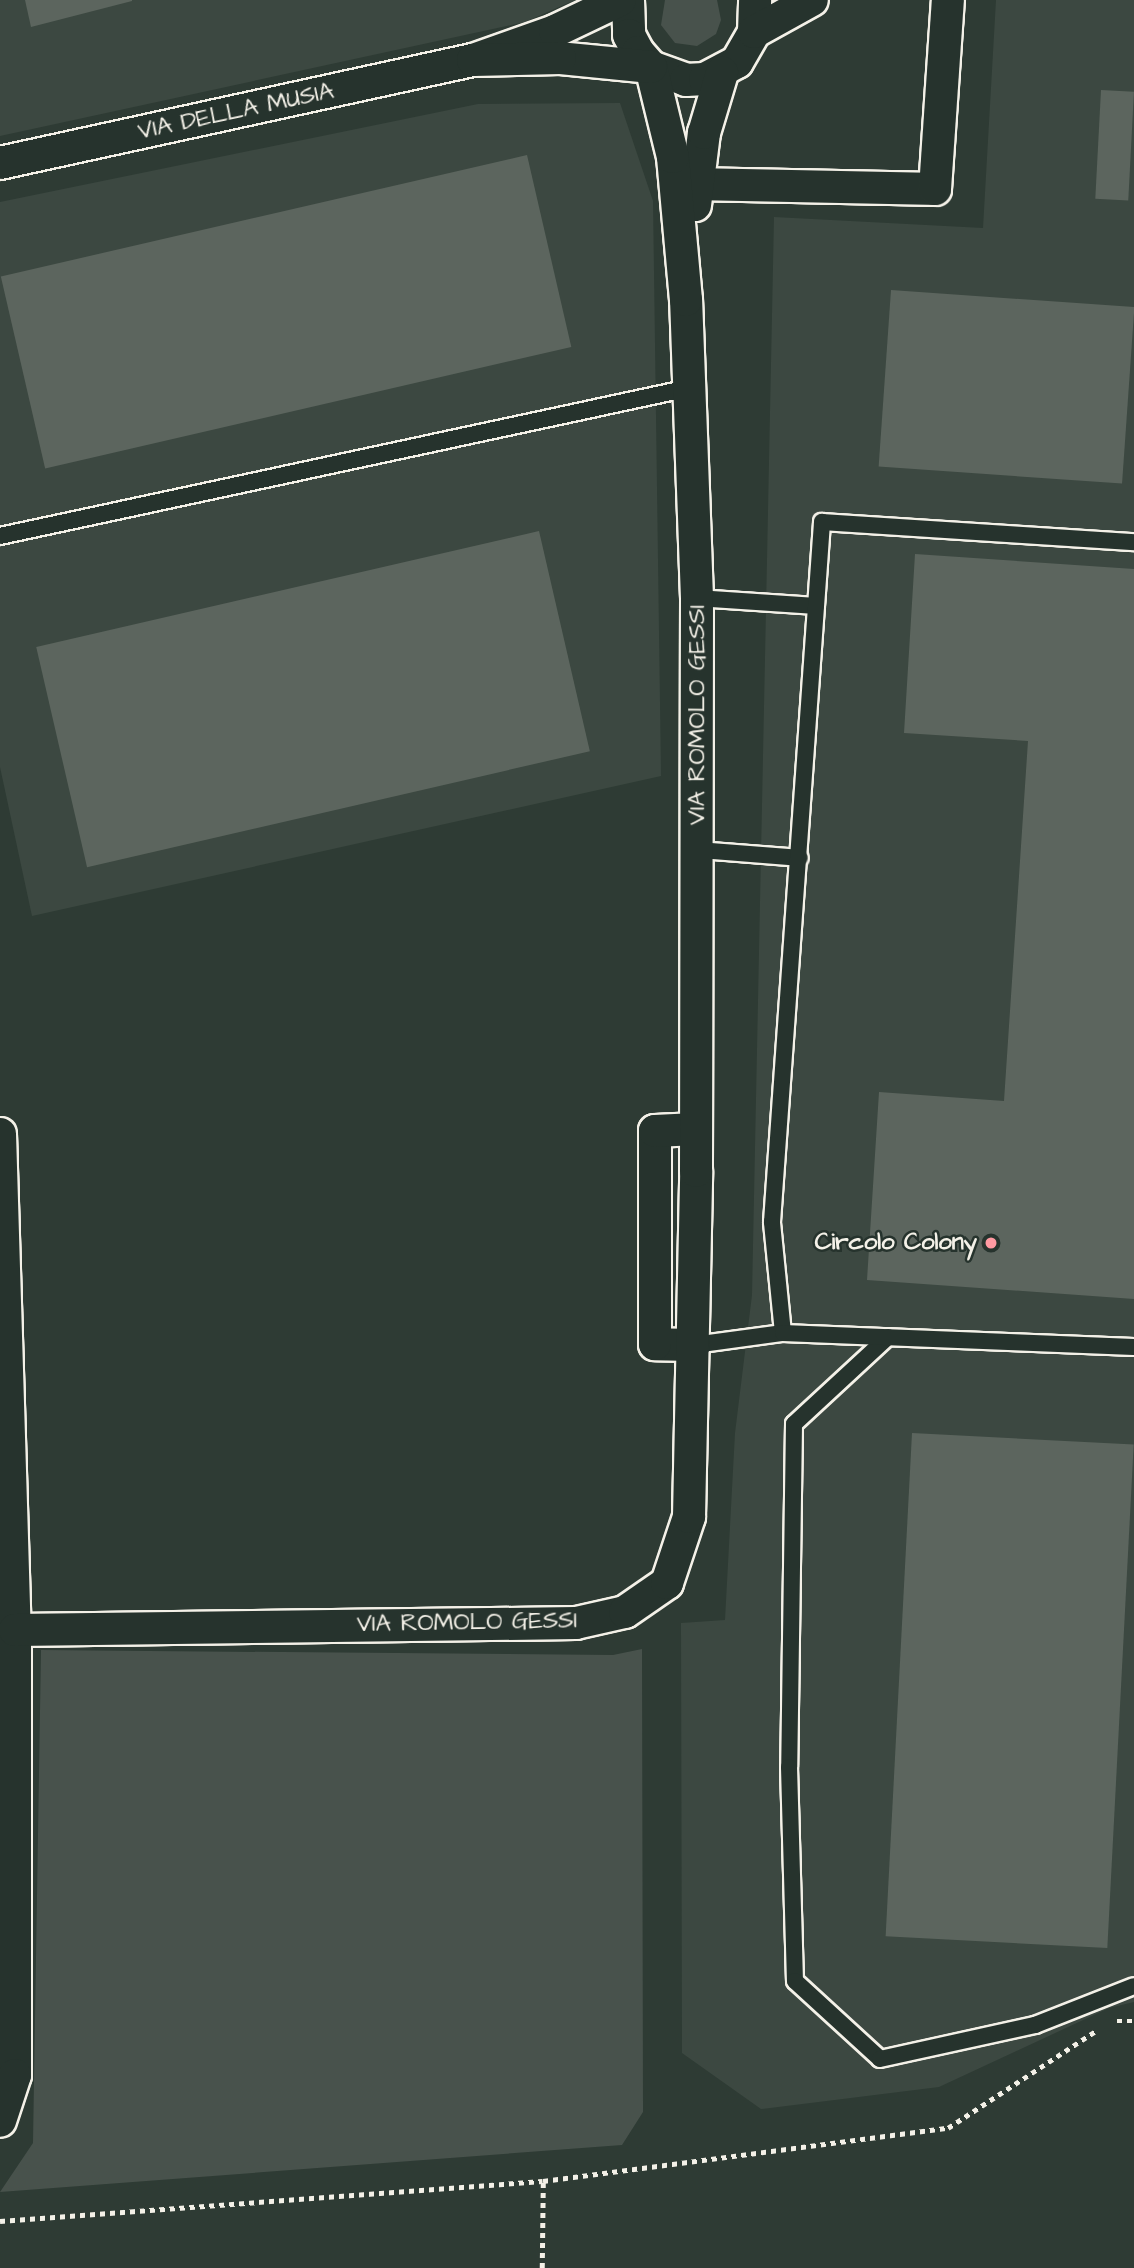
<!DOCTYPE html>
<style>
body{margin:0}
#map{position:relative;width:1134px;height:2268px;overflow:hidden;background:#2e3b34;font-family:"Architects Daughter",sans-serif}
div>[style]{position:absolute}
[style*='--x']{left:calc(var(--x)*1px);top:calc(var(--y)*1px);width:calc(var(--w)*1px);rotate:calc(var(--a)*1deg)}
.built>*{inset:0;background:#3c4841}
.green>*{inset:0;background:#48524c}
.building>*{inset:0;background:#5c655e;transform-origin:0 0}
.path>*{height:4.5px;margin-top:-2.25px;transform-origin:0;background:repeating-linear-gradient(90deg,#f4f1e8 0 5px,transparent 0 10px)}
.roads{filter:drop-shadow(2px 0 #f4f1e8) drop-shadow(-2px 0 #f4f1e8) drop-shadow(0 2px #f4f1e8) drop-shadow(0 -2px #f4f1e8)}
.service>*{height:16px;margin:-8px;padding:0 8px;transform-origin:8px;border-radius:8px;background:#26332d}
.minor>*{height:32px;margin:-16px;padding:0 16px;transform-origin:16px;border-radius:16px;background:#26332d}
.dots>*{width:19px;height:19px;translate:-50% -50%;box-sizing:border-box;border:4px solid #26332d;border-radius:50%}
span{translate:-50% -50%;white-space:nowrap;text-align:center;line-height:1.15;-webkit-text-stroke:5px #26332d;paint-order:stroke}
.street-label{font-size:24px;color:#f4f1e8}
.poi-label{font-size:24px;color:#f4f1e8;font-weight:700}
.right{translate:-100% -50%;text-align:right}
</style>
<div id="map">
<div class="built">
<i style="clip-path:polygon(0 0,575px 0,525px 22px,0 136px)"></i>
<i style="clip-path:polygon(996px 0,1134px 0,1134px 2002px,1109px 2008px,939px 2087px,761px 2109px,682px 2053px,681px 1623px,725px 1620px,735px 1433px,752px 1295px,774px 217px,983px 228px)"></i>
<i style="clip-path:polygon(620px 103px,653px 201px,661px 776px,32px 916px,0 767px,0 202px,478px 104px)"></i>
</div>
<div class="green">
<i style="clip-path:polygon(665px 0,717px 0,721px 20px,716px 34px,697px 46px,675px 43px,661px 25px)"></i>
<i style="clip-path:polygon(642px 1649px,643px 2112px,622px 2145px,0 2192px,33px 2143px,41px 1650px,613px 1655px)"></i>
</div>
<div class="building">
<i style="clip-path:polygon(25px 0,132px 0,132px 1px,31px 27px)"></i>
<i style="left:1101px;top:90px;width:33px;height:109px;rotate:3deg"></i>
<i style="left:527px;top:155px;width:197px;height:540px;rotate:77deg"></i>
<i style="left:891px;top:290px;width:244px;height:177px;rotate:4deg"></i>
<i style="left:539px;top:531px;width:226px;height:516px;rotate:77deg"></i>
<i style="clip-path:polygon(915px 554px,1134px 569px,1134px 1299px,867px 1280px,879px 1092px,1004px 1101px,1028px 741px,904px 733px)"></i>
<i style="left:912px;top:1433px;width:222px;height:504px;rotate:3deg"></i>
</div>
<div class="path">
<i style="--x:1117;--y:2021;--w:17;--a:0"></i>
<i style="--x:0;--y:2221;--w:544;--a:-4.21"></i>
<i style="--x:543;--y:2181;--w:408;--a:-7.5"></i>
<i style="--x:948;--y:2128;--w:178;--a:-33.3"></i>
<i style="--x:542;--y:2268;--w:87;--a:-89.3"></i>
</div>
<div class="roads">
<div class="service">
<i style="--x:0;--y:536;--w:705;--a:-12.12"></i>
<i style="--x:697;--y:598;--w:119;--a:3.8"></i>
<i style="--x:699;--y:850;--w:101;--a:4.5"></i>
<i style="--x:783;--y:1333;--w:112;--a:-95.7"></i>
<i style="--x:772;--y:1222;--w:702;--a:-85.91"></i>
<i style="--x:822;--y:522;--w:313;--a:3.7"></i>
<i style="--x:888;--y:1337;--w:128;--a:137.2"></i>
<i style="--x:794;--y:1424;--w:343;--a:90.8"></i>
<i style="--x:789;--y:1767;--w:214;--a:88.4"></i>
<i style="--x:795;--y:1981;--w:115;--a:42.5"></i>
<i style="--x:880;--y:2059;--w:159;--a:-12.4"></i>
<i style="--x:1035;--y:2025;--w:106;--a:-21.5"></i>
<i style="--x:694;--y:1345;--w:90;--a:-7.7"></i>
<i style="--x:783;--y:1333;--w:351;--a:2.3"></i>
</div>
<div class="minor">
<i style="--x:628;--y:0;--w:35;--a:88"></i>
<i style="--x:629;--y:35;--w:19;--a:62"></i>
<i style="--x:638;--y:52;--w:20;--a:49"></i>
<i style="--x:651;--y:67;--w:37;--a:20"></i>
<i style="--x:686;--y:80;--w:19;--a:-3"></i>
<i style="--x:705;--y:79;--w:36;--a:-28"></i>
<i style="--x:737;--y:62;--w:34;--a:-60"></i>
<i style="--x:754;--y:32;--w:32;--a:-88"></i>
<i style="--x:754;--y:32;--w:66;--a:-28.9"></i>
<i style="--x:0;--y:163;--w:484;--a:-12.3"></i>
<i style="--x:473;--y:60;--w:87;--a:-19.5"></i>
<i style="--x:555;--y:31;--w:72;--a:-25.5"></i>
<i style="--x:697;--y:184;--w:238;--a:1.2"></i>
<i style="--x:935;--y:189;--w:189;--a:-86.1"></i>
<i style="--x:695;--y:205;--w:73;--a:-82.9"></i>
<i style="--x:704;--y:133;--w:63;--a:-73.3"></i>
<i style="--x:0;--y:1134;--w:496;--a:88.3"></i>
<i style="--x:15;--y:1630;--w:445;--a:90"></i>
<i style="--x:15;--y:2075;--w:48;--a:108.1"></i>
<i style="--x:694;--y:1345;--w:39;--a:-179"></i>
<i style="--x:655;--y:1344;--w:213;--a:-90"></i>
<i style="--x:655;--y:1131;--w:41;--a:-2.8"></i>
<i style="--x:15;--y:1630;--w:561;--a:-0.71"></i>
<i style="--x:576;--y:1623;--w:50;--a:-12.7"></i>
<i style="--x:625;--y:1612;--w:51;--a:-34.6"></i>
<i style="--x:667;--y:1583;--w:70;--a:-71.6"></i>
<i style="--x:689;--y:1517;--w:346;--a:-88.8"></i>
<i style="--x:696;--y:1171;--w:573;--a:-89.9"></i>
<i style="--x:697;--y:598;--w:298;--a:-92.1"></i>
<i style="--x:686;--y:300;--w:144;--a:-95.2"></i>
<i style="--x:673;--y:157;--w:93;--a:-103.7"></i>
<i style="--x:651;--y:67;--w:91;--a:-174.4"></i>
<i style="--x:560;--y:58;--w:87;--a:178.7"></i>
</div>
</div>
<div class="dots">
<i style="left:991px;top:1243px;background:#ff9aa2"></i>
</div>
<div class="street-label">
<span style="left:236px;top:112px;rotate:-12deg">VIA DELLA MUSIA</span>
<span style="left:698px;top:715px;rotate:-90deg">VIA ROMOLO GESSI</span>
<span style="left:467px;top:1623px;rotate:-1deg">VIA ROMOLO GESSI</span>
</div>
<div class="poi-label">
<span class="right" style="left:977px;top:1243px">Circolo Colony</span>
</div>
</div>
